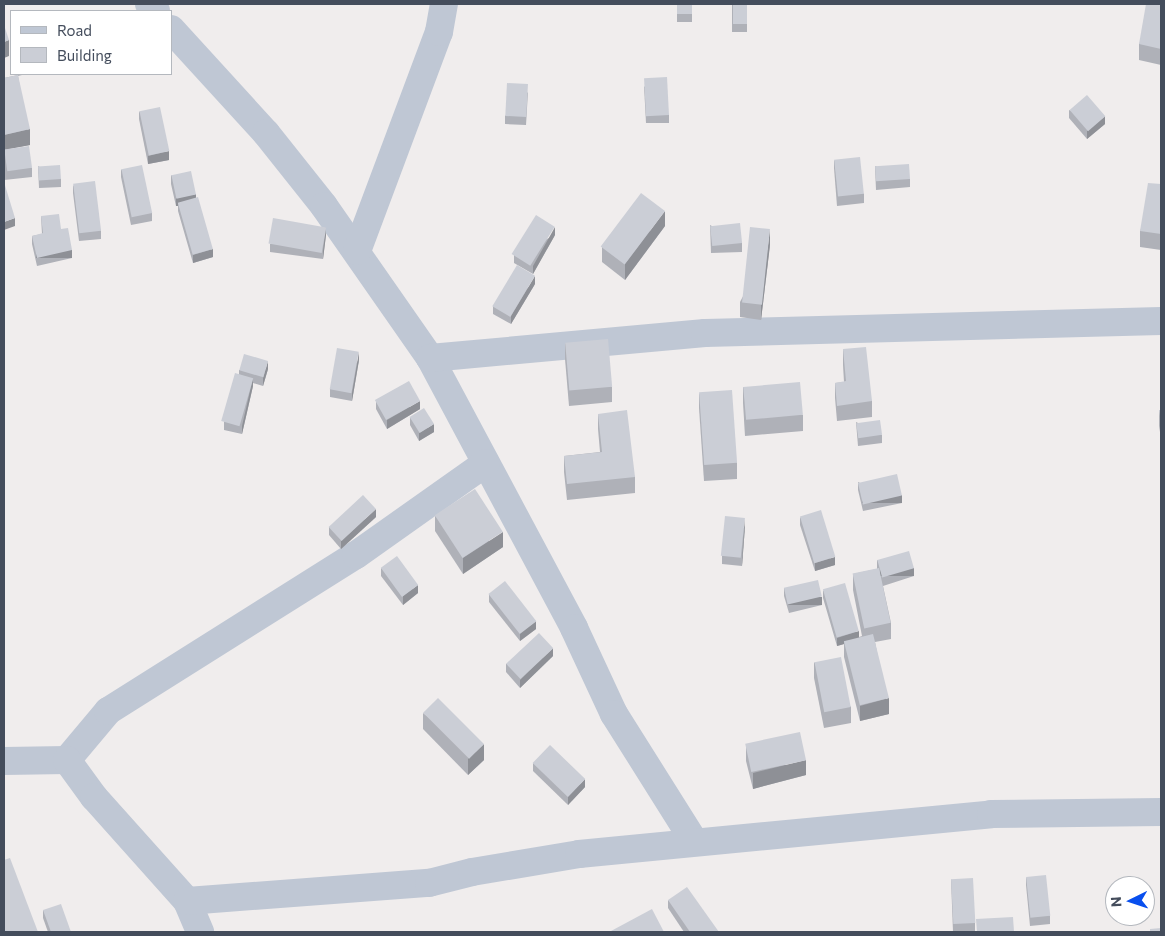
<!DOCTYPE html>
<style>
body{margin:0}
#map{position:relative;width:1165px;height:936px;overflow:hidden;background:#f0eded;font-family:Commissioner,sans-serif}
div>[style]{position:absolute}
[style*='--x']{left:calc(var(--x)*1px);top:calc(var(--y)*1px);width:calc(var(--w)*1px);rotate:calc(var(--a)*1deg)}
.street>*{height:28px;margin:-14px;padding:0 14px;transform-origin:14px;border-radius:14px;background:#bfc7d4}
.wall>*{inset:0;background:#afb1b8;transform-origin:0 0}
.shaded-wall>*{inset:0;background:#8e9096;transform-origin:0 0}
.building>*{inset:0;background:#cbced6;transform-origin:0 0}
span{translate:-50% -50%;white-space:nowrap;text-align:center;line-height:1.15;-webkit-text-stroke:4.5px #fff;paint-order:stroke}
.frame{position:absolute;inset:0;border:5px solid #444d5c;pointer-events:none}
.legend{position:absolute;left:10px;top:10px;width:162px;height:65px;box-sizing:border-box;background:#fff;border:1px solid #b4b8be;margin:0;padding:6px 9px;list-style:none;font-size:15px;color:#444d5c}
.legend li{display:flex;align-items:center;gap:10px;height:25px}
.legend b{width:25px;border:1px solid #b4b8be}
.north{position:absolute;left:1105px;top:876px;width:50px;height:50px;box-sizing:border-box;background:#fff;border:1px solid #b4b8be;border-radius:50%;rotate:266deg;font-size:14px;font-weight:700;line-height:20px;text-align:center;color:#444d5c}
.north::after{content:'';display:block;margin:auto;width:18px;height:22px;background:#094fee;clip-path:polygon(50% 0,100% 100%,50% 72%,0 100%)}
</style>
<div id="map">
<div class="street">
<i style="--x:149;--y:4;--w:10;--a:45"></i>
<i style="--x:171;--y:29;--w:141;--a:47.6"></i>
<i style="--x:266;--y:133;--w:93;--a:51.5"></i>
<i style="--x:324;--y:206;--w:185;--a:55.1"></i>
<i style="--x:430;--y:358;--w:306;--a:61.9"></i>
<i style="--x:574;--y:628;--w:95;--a:65.1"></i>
<i style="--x:614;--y:714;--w:150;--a:57.8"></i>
<i style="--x:357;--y:251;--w:234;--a:-69.5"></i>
<i style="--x:439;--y:32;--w:28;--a:-80"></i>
<i style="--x:430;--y:358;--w:276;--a:-5.2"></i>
<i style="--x:705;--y:333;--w:456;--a:-1.5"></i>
<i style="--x:67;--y:760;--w:64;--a:-50.1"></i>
<i style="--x:108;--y:711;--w:293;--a:-32.2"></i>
<i style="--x:356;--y:555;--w:159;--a:-35.3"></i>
<i style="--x:4;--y:761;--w:63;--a:-0.9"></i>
<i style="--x:67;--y:760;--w:46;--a:53.9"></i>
<i style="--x:94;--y:797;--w:140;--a:48.2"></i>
<i style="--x:187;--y:901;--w:34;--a:67"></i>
<i style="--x:187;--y:901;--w:243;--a:-4.3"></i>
<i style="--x:429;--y:883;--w:44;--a:-14.3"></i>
<i style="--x:472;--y:872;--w:109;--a:-9.5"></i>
<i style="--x:579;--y:854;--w:414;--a:-5.5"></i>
<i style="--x:991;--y:814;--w:170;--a:-0.7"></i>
</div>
<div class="wall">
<i style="left:648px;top:4px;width:24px;height:1px"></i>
<i style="left:677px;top:4px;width:15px;height:18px"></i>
<i style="left:732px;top:4px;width:15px;height:28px"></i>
<i style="clip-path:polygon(1161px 4px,1161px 65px,1139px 60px,1139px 44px)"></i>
<i style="clip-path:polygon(18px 74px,26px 74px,18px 76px,30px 145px,8px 149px,32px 168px,32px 177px,4px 180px,4px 78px,18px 75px)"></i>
<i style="clip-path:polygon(644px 86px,669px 115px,669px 123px,646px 123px)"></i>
<i style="clip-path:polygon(528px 92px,526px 125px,505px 124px,505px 116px)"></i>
<i style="clip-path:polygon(1069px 110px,1105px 124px,1087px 139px,1069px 118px)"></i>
<i style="clip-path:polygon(139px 111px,169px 160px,148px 164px,139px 119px)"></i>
<i style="clip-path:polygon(834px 160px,864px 194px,864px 203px,837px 206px,834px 168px)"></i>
<i style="clip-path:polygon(38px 166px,61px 179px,61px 187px,39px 188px)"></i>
<i style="clip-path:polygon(875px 166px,910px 179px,910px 187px,876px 190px)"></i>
<i style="clip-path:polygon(121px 169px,152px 213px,152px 221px,131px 225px,121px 177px)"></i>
<i style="clip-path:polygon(171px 175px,196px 198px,213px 257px,193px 263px,178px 211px,178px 206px,176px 206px,171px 184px)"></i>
<i style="clip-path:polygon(1161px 184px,1161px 250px,1140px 247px,1140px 231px)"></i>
<i style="clip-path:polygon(73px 185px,101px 231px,101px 239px,79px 241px,73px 193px)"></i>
<i style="clip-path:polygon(41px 216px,61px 229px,72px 258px,37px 266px,32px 244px,32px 236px,42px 234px)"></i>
<i style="clip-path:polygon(710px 225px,742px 243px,742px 252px,711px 253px)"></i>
<i style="clip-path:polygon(665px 226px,625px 280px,602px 262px,602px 247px)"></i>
<i style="clip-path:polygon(326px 235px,323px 259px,270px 252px,270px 244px)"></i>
<i style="clip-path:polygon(555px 235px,533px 274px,514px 263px,514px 255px)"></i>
<i style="clip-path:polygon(770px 245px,761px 320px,740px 317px,740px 302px)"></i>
<i style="clip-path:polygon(535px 284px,511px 324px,493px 314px,493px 306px)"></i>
<i style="clip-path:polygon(565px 343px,612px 387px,612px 402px,569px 406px,565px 359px)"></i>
<i style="clip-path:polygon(843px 349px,872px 401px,872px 417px,837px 421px,835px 398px,835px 383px,844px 382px,843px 365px)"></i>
<i style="clip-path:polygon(359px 360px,352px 401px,330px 397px,330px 389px)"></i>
<i style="clip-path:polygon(268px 369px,263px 386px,253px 383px,253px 386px,242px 434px,224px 430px,224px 422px,239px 374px,239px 370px)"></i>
<i style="clip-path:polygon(743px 387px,803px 415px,803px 431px,745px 436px,743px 403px)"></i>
<i style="clip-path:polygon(699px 393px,737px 463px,737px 479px,704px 481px,699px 408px)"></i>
<i style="clip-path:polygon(376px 401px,420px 409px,387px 429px,376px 409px)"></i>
<i style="clip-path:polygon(1159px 410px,1161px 410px,1161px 438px,1159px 426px)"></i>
<i style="clip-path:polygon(598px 414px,635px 477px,635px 493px,567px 500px,564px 472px,564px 456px,600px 452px,598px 429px)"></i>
<i style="clip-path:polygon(410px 417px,434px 432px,419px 441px,410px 425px)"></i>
<i style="clip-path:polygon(856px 422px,882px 435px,882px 443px,858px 446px)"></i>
<i style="clip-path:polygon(858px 482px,902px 503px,863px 511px,858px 490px)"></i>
<i style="clip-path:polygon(435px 516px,503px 547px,463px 574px,435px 531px)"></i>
<i style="clip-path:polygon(376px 517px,341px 549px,329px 535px,329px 527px)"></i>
<i style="clip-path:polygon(800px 517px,835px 565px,815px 571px,800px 525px)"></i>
<i style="clip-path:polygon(745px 526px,742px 566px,722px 564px,722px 556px)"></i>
<i style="clip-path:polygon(877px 560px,914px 576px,883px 586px,891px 623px,891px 639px,875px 642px,889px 714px,860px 721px,844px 657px,844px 644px,837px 646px,823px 598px,823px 590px,859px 637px,862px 636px,853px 590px,853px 574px,877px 569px)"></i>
<i style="clip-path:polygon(381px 568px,418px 593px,403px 605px,381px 576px)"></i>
<i style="clip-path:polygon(784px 588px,822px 605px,789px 613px,784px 596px)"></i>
<i style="clip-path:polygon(489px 594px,536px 629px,520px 641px,489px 602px)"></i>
<i style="clip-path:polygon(553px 656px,520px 688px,506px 672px,506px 664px)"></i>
<i style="clip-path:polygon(814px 662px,851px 707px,851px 723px,824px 728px,814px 678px)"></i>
<i style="clip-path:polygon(423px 713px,484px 760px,468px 775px,423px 729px)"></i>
<i style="clip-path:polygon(746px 745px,806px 775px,753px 789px,746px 761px)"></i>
<i style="clip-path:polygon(533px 763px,585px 787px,568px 805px,533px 771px)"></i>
<i style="clip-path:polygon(1026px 877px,1050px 916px,1050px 924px,1030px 926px,1026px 885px)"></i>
<i style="clip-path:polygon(951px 879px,975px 923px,975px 931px,953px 932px)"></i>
<i style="clip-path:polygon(668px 900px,719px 932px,684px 932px,668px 908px)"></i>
<i style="clip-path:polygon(43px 910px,71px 932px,48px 932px,43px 918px)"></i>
</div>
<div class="shaded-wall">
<i style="clip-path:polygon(9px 40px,9px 56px,4px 58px,4px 42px)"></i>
<i style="clip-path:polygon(1105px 116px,1105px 124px,1087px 139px,1087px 131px)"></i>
<i style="clip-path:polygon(30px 129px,30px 145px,4px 150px,4px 135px)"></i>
<i style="clip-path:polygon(169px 151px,169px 160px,148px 164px,148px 156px)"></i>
<i style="clip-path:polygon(196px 194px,196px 202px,178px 203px,178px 206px,176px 206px,176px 198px)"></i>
<i style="clip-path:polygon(665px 211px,665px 226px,625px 280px,625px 264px)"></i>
<i style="clip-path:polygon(15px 218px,15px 226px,4px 230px,4px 222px)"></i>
<i style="clip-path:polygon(326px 227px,326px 235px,323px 259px,323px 251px)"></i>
<i style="clip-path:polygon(555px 227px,555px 235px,533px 274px,533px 266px)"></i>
<i style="clip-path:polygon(770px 229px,770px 245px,761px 320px,761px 304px)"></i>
<i style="clip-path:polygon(213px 249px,213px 257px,193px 263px,193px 255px)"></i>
<i style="left:72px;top:250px;width:8px;height:36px;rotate:90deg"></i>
<i style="clip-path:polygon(535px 276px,535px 284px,511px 324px,511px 316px)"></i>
<i style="clip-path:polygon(359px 352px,359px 360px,352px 401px,352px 393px)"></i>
<i style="clip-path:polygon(268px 361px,268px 369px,263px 386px,263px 378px)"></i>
<i style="clip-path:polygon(253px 378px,253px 386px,242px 434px,242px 426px)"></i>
<i style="clip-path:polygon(420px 401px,420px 409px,387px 429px,387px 420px)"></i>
<i style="clip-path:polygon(434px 424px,434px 432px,419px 441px,419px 433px)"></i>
<i style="left:902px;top:495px;width:8px;height:40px;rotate:90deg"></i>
<i style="clip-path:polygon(376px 509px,376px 517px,341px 549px,341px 541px)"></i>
<i style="clip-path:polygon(745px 518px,745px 526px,742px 566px,742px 558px)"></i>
<i style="clip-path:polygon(503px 532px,503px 547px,463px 574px,463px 558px)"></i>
<i style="clip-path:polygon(835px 557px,835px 565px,815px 571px,815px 563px)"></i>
<i style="left:914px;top:568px;width:8px;height:34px;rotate:90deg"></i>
<i style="clip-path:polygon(418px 585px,418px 593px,403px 605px,403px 596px)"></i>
<i style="left:822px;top:597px;width:8px;height:34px;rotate:90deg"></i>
<i style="clip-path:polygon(536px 621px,536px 629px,520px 641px,520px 633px)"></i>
<i style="clip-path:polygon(859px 631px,859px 640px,844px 641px,844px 644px,837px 646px,837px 638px)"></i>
<i style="clip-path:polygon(553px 648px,553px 656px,520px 688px,520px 680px)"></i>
<i style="clip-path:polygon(889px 698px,889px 714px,860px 721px,860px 706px)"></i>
<i style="clip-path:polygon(484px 744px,484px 760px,468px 775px,468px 759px)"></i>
<i style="clip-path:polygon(806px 760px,806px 775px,753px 789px,753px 773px)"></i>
<i style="clip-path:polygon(585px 779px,585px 787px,568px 805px,568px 797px)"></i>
</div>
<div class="building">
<i style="left:677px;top:4px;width:15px;height:10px"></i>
<i style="left:733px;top:4px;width:14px;height:20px"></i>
<i style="clip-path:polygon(1146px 4px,1161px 4px,1161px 49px,1139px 44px)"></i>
<i style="clip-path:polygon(4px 25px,9px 40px,4px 42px)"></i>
<i style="clip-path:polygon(18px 75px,30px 129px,4px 135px,4px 78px)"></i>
<i style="left:667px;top:77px;width:38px;height:23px;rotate:87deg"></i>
<i style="left:507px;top:83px;width:21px;height:33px;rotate:3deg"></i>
<i style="left:1087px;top:95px;width:28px;height:23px;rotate:49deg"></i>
<i style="left:160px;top:107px;width:45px;height:21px;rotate:78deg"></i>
<i style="left:29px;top:146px;width:22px;height:25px;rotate:82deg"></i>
<i style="left:860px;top:157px;width:37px;height:26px;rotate:84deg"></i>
<i style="left:909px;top:164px;width:15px;height:34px;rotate:86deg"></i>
<i style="left:60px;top:165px;width:14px;height:22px;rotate:86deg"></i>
<i style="left:142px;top:165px;width:49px;height:21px;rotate:78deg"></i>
<i style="left:191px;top:171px;width:24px;height:20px;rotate:78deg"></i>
<i style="left:95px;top:181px;width:50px;height:22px;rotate:83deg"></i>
<i style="clip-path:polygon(4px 182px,15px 218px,4px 222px)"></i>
<i style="clip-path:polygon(1148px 183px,1161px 184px,1161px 234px,1140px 231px)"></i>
<i style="left:641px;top:193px;width:30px;height:67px;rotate:37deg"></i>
<i style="left:198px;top:197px;width:54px;height:21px;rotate:74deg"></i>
<i style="clip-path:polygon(59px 214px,61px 229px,68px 228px,72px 250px,37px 258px,32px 236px,43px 233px,41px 216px)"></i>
<i style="left:536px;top:215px;width:22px;height:46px;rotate:32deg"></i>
<i style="left:273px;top:218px;width:54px;height:26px;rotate:10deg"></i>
<i style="left:740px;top:223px;width:20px;height:30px;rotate:84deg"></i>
<i style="left:750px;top:227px;width:20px;height:76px;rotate:6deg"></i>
<i style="left:517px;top:265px;width:21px;height:48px;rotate:31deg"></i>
<i style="left:608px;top:339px;width:48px;height:43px;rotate:85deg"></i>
<i style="clip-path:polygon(866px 347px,872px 401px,837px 406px,835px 383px,846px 381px,843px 349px)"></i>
<i style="left:337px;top:348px;width:22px;height:42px;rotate:10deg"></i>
<i style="left:244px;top:354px;width:25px;height:17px;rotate:16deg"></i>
<i style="left:235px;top:373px;width:19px;height:50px;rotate:16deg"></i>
<i style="left:409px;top:381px;width:23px;height:39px;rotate:61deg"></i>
<i style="left:800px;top:382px;width:33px;height:57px;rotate:85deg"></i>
<i style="left:732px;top:390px;width:73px;height:33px;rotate:86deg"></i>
<i style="left:424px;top:408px;width:19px;height:17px;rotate:58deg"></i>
<i style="clip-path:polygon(627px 410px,635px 477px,567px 484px,564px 456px,602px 452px,598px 414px)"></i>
<i style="clip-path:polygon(1159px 410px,1161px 410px,1161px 422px)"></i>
<i style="left:880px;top:420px;width:15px;height:24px;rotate:82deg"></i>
<i style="left:897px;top:474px;width:22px;height:40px;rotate:77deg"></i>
<i style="left:475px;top:489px;width:51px;height:48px;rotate:57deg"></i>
<i style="left:363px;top:495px;width:19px;height:47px;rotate:47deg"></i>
<i style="left:821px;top:510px;width:49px;height:22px;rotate:73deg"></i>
<i style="left:725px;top:516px;width:20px;height:40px;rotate:6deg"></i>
<i style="left:909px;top:551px;width:18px;height:33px;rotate:74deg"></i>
<i style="left:397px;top:556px;width:36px;height:20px;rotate:54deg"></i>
<i style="left:879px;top:568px;width:56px;height:27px;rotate:78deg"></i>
<i style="left:818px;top:580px;width:17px;height:35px;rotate:77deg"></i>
<i style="left:505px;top:581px;width:51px;height:21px;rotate:52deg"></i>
<i style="left:845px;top:583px;width:50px;height:23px;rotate:74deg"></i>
<i style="left:539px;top:633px;width:21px;height:45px;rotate:47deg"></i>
<i style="left:873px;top:634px;width:66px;height:30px;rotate:76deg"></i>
<i style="left:841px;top:657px;width:51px;height:27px;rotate:79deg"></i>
<i style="left:438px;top:698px;width:65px;height:21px;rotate:45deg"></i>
<i style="left:800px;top:732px;width:29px;height:56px;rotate:78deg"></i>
<i style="left:550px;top:745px;width:49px;height:25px;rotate:44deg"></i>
<i style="clip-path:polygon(10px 858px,38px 932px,4px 932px,4px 860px)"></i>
<i style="left:1046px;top:875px;width:41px;height:20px;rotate:84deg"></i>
<i style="left:973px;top:878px;width:45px;height:22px;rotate:87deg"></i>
<i style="clip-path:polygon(687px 887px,719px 932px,690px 932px,668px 900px)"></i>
<i style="clip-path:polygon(61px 904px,71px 932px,51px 932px,43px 910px)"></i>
<i style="clip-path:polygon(652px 909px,664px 932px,612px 932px,611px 931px)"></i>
<i style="clip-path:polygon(1013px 917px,1014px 932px,977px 932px,976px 919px)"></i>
<i style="clip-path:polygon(1161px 928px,1161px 932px,1150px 932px,1150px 929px)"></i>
</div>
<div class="frame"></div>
<ul class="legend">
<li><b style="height:6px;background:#bfc7d4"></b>Road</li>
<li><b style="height:14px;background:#cbced6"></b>Building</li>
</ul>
<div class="north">N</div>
</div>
